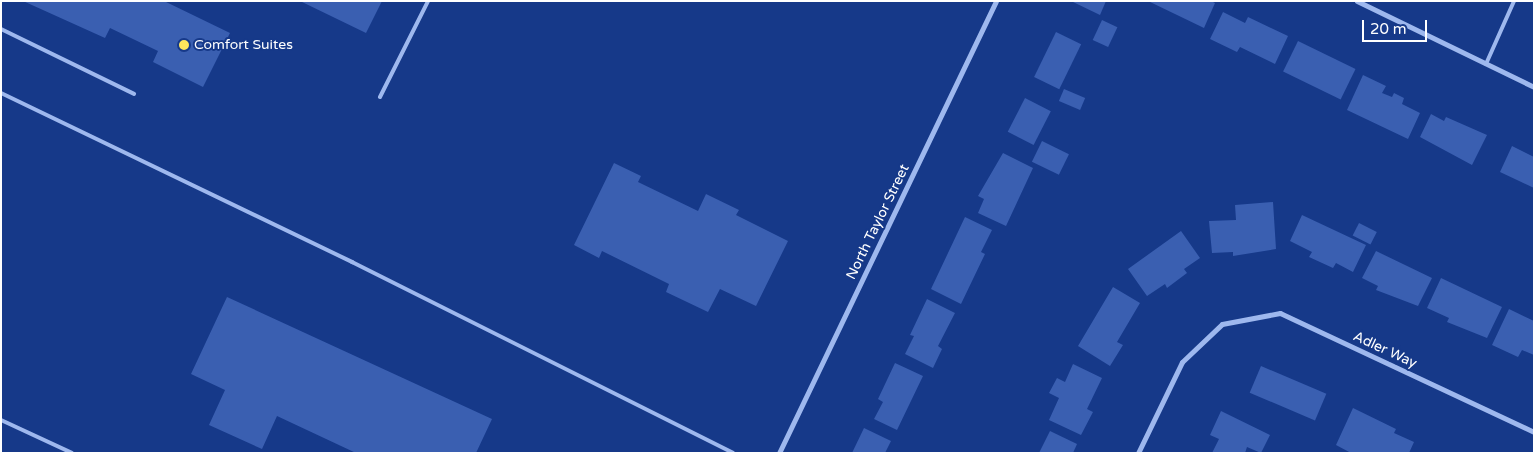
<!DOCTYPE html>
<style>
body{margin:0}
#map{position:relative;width:1535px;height:454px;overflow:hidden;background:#163989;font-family:"Varela Round",sans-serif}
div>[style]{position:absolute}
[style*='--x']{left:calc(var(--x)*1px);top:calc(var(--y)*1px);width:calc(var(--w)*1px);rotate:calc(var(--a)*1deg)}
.building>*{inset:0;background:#3a5fb1;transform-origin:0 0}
.lane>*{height:4px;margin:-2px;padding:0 2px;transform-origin:2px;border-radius:2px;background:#9eb8ee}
.street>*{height:5px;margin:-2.5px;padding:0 2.5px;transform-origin:2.5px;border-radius:2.5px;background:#9eb8ee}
.dots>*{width:14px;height:14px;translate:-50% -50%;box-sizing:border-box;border:2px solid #163989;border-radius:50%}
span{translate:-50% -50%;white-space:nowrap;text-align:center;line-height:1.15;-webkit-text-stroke:4px #163989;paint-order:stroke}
.poi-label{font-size:14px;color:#fff}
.left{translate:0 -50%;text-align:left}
.street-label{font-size:14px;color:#fff}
.frame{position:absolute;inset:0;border:2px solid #fff;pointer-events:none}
.scale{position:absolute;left:1362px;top:20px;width:65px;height:22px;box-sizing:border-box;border:2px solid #fff;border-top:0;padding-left:6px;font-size:15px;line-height:18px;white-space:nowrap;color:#fff;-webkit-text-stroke:4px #163989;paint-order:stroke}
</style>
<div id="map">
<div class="building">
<i style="clip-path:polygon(23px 1px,164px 1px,230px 33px,203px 87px,153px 62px,158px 51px,110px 28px,105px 38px)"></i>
<i style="clip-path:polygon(300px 1px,382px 1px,366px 33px)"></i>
<i style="clip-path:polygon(1071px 1px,1106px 1px,1100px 15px)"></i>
<i style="clip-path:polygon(1148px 1px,1211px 1px,1215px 3px,1204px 28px)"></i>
<i style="clip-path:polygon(1223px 12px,1245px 23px,1248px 17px,1288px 36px,1275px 64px,1240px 47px,1237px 52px,1210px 39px)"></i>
<i style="left:1102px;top:20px;width:17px;height:22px;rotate:25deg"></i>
<i style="left:1056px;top:32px;width:28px;height:50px;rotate:26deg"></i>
<i style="left:1298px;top:41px;width:64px;height:34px;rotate:26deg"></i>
<i style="clip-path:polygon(1363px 75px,1386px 86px,1382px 93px,1392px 97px,1394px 93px,1404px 98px,1402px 104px,1420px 113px,1408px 139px,1347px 110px)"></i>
<i style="left:1064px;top:89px;width:23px;height:13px;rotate:23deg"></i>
<i style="left:1025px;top:98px;width:29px;height:38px;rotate:27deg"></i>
<i style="clip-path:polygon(1431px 114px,1444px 121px,1446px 117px,1487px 135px,1472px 165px,1420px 137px)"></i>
<i style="left:1042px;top:141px;width:30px;height:23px;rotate:26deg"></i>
<i style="clip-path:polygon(1512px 146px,1534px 157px,1534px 188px,1500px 172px)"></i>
<i style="clip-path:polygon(1003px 153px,1033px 168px,1006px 226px,978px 213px,984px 199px,978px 196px)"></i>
<i style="clip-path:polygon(614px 163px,641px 176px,638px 182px,698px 211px,706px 194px,739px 210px,736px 215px,788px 241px,756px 306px,720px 289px,708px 312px,666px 292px,669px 284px,602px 251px,599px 258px,574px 245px)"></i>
<i style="clip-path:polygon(1273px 202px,1276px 249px,1233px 256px,1233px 252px,1212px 253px,1209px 221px,1236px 220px,1235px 205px)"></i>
<i style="clip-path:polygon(1302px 215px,1366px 245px,1353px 272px,1336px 263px,1333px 268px,1309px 257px,1312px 252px,1290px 241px)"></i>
<i style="clip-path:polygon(965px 217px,992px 230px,981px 252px,985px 254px,961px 304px,931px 289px)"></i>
<i style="left:1359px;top:223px;width:20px;height:14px;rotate:27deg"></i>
<i style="clip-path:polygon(1181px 231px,1200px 258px,1184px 269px,1187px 273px,1167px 288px,1165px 284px,1147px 296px,1128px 269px)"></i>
<i style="clip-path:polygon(1376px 251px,1432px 278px,1418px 306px,1376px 290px,1378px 286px,1362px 278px)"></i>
<i style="clip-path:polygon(1441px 278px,1502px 307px,1487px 338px,1447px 322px,1449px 318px,1427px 308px)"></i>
<i style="clip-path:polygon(1113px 287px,1140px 303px,1117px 342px,1123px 345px,1110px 366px,1078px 346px)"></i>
<i style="clip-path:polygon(227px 297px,492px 419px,476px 453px,356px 453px,277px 416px,262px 449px,209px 425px,225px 390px,191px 374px)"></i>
<i style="clip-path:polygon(927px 299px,955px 313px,938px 346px,942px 349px,933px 368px,905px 354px,914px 336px,910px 335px)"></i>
<i style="clip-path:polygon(1509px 309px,1534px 321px,1534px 355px,1522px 350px,1518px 357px,1492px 345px)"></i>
<i style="clip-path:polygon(895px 363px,923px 376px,897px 430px,874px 419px,883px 402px,878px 399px)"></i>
<i style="clip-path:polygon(1073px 364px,1102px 378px,1087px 409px,1093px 412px,1081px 435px,1049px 420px,1059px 398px,1049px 393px,1057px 378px,1065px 382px)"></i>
<i style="left:1261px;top:366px;width:71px;height:29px;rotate:23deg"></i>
<i style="clip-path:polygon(1353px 408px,1396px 429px,1394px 433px,1414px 442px,1409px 453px,1351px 453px,1336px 445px)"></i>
<i style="clip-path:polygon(1221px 411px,1270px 435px,1261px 453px,1247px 447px,1245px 453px,1212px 453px,1219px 439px,1210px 435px)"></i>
<i style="clip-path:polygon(864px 428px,891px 441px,885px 453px,852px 453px)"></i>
<i style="clip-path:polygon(1050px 431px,1077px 444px,1073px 453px,1039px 453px)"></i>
</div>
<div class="lane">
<i style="--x:1;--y:29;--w:148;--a:26"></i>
<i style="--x:1486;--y:64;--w:69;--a:-66"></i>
<i style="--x:1;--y:93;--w:390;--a:25.7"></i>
<i style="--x:352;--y:262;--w:426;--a:26.6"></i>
<i style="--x:380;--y:97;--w:107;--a:-63.4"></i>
<i style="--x:1;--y:420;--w:78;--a:24.9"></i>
</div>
<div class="street">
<i style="--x:1357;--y:1;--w:197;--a:25.9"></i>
<i style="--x:779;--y:453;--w:501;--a:-64.35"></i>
<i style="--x:1138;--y:453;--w:101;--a:-64.2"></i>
<i style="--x:1182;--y:362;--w:55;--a:-43.5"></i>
<i style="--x:1222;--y:324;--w:59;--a:-10.7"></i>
<i style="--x:1280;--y:313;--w:280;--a:25.1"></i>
</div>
<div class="dots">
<i style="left:184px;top:45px;background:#ffe65c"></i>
</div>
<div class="poi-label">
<span class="left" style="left:194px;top:45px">Comfort Suites</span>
</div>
<div class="street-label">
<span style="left:878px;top:222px;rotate:-64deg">North Taylor Street</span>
<span style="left:1385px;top:350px;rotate:25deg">Adler Way</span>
</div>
<div class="frame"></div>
<div class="scale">20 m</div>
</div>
